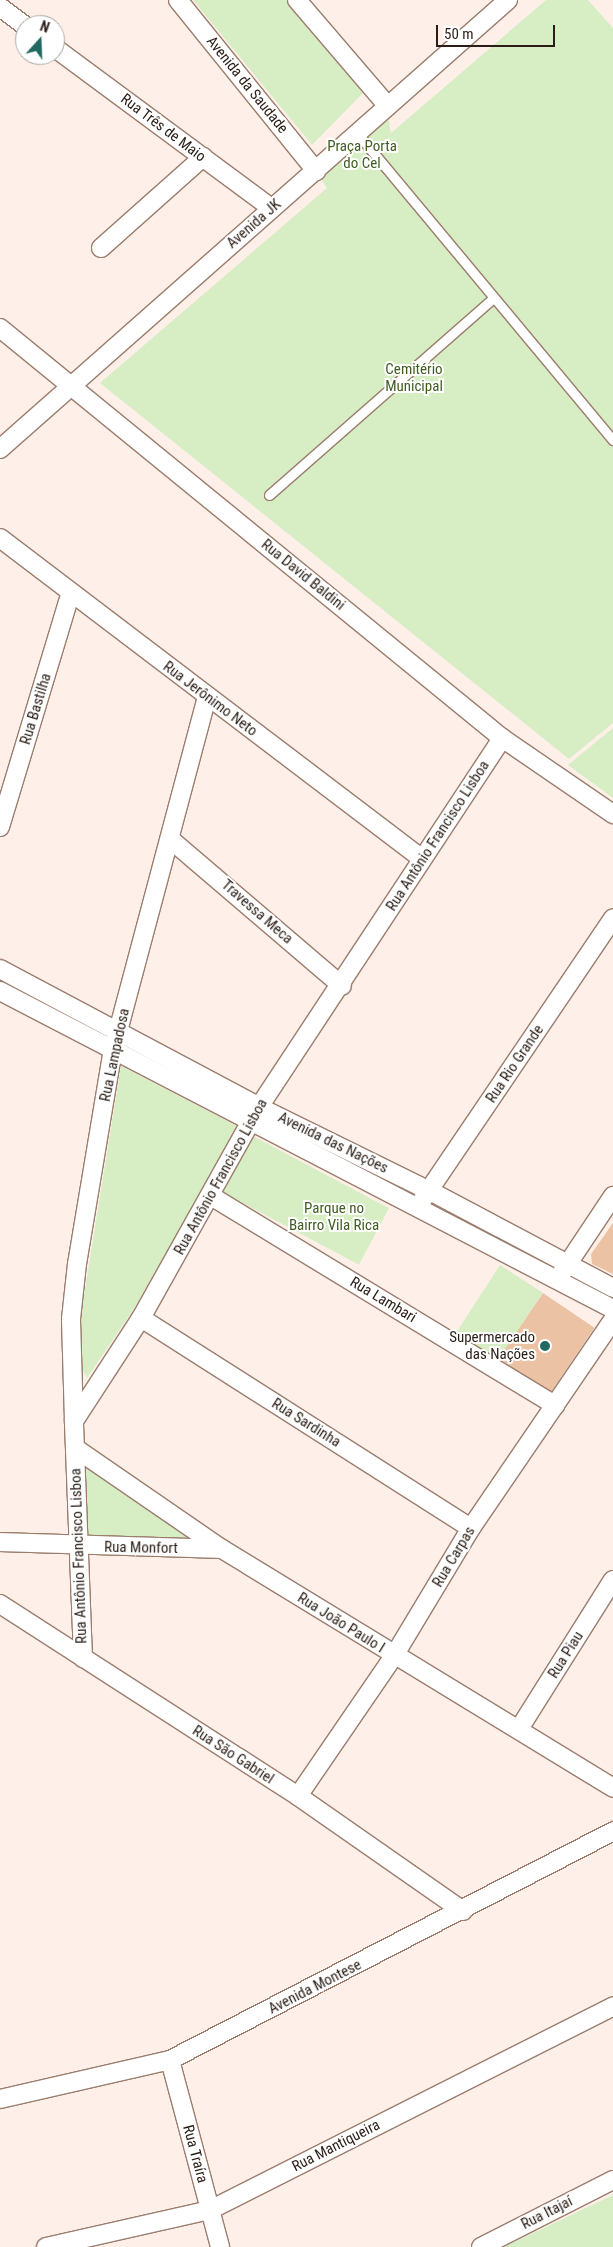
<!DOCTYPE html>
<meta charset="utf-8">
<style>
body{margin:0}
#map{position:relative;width:613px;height:2247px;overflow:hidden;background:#fef0e9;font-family:"Roboto Condensed",sans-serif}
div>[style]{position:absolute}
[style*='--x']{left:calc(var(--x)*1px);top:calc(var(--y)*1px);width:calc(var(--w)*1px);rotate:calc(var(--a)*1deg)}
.green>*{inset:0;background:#d7edc4;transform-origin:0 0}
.building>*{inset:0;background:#ebc2a4;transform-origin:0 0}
.roads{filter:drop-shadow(1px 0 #9b7d6d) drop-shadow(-1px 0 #9b7d6d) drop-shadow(0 1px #9b7d6d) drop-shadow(0 -1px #9b7d6d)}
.lane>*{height:9px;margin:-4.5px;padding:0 4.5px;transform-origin:4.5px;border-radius:4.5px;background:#fff}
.street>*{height:18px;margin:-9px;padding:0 9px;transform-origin:9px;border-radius:9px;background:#fff}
.dots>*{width:14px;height:14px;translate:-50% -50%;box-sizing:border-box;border:2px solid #fff;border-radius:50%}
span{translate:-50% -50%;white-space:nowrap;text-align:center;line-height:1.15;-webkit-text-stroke:4px #fff;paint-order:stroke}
.street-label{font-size:15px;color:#291d16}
.park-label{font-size:15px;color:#415d22}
.poi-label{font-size:15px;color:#291d16}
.right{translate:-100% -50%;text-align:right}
.north{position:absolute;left:15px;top:15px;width:50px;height:50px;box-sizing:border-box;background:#fff;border:1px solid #a9a5a2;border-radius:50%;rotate:20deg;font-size:14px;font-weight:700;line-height:20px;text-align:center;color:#291d16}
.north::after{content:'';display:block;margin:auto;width:18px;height:22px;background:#226a61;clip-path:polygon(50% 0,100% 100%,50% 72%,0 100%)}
.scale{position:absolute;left:436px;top:25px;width:119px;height:22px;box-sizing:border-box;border:2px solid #291d16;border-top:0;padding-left:6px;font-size:15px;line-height:18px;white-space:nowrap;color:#291d16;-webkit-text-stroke:4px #fff;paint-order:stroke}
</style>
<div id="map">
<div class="green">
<i style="clip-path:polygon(193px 0,288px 0,366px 90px,312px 145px)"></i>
<i style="clip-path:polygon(546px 0,588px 0,613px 28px,613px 723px,569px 759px,100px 383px,327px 188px,316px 171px,386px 104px,391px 133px)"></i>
<i style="clip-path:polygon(613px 728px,613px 798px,568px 765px)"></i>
<i style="clip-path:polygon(121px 1066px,239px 1127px,133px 1310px,87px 1378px,80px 1364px,80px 1320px)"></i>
<i style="left:253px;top:1136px;width:154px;height:64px;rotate:28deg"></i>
<i style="left:500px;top:1265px;width:51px;height:81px;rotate:33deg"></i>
<i style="clip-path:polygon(84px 1464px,193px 1538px,85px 1536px)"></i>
<i style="clip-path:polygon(613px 2195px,613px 2247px,504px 2247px)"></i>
</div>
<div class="building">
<i style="clip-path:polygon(613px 1223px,613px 1274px,592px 1264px,591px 1254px)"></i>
<i style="left:543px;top:1293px;width:62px;height:79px;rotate:34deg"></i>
</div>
<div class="roads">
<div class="lane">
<i style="--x:357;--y:133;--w:400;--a:50.2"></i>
<i style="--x:269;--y:495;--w:298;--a:-41.3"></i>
</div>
<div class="street">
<i style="--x:178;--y:0;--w:220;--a:51.1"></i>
<i style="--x:297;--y:0;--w:137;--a:49.4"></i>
<i style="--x:0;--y:7;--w:31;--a:37"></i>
<i style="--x:55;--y:48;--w:269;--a:36.5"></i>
<i style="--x:101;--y:248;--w:137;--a:-41.7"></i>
<i style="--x:0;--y:328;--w:648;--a:39.24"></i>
<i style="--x:502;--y:738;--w:135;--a:34.4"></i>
<i style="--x:0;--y:449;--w:678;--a:-41.47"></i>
<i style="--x:0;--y:538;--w:529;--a:37.24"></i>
<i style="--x:0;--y:827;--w:245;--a:-73.2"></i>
<i style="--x:170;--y:839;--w:226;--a:40.5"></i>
<i style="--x:0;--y:969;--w:293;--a:28"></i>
<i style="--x:259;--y:1107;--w:191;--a:26.2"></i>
<i style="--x:430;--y:1191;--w:207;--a:27.9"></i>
<i style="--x:0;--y:991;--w:691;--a:27.42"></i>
<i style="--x:211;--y:1196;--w:403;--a:31.3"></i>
<i style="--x:423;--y:1199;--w:339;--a:-55.9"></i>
<i style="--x:561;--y:1274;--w:94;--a:-56.3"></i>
<i style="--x:141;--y:1318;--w:391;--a:32.5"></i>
<i style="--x:74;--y:1421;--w:102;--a:-91.7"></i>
<i style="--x:71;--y:1319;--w:55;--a:-83.8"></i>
<i style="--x:77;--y:1264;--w:217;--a:-80.5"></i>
<i style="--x:113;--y:1050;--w:366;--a:-75.1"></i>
<i style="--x:75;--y:1448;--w:178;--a:34.5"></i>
<i style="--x:222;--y:1549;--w:458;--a:31.4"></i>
<i style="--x:0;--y:1542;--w:222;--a:1.8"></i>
<i style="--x:0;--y:1604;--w:354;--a:32.8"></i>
<i style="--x:298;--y:1796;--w:201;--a:34.9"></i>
<i style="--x:83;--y:1658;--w:237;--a:-92.2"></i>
<i style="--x:74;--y:1421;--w:123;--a:-57"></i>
<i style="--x:141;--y:1318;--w:242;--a:-60.8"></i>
<i style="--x:259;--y:1107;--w:442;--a:-56.6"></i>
<i style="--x:519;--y:1729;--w:176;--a:-57.8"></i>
<i style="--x:298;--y:1796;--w:170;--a:-55.6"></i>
<i style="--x:394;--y:1656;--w:149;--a:-59"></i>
<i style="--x:471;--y:1528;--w:252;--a:-55.7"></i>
<i style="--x:170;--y:2060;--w:194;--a:75"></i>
<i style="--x:0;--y:2099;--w:174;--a:-12.9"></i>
<i style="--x:170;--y:2060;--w:499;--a:-27.3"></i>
<i style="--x:46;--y:2247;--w:168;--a:-12.7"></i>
<i style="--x:210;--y:2210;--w:452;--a:-26.8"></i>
<i style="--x:481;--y:2247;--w:148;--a:-26.9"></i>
</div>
</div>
<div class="dots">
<i style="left:545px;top:1346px;background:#226a61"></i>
</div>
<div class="street-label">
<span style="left:247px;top:85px;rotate:51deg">Avenida da Saudade</span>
<span style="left:163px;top:128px;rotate:37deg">Rua Três de Maio</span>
<span style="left:254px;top:224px;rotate:-41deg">Avenida JK</span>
<span style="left:303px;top:575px;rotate:39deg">Rua David Baldini</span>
<span style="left:210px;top:699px;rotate:37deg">Rua Jerônimo Neto</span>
<span style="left:36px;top:709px;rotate:-73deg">Rua Bastilha</span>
<span style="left:438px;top:836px;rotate:-57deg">Rua Antônio Francisco Lisboa</span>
<span style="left:257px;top:912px;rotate:41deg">Travessa Meca</span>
<span style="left:115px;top:1055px;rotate:-78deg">Rua Lampadosa</span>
<span style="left:515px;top:1064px;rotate:-56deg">Rua Rio Grande</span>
<span style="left:333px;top:1143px;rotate:26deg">Avenida das Nações</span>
<span style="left:221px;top:1177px;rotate:-61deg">Rua Antônio Francisco Lisboa</span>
<span style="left:383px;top:1300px;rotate:31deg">Rua Lambari</span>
<span style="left:306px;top:1423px;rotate:32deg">Rua Sardinha</span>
<span style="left:141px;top:1548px;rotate:1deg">Rua Monfort</span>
<span style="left:79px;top:1556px;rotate:-92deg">Rua Antônio Francisco Lisboa</span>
<span style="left:454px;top:1557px;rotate:-59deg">Rua Carpas</span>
<span style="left:341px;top:1623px;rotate:32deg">Rua João Paulo I</span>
<span style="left:566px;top:1655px;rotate:-58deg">Rua Piau</span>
<span style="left:233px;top:1755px;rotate:33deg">Rua São Gabriel</span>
<span style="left:315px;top:1987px;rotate:-27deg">Avenida Montese</span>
<span style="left:336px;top:2146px;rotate:-27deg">Rua Mantiqueira</span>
<span style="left:195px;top:2154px;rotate:75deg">Rua Traíra</span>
<span style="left:547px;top:2213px;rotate:-27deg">Rua Itajaí</span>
</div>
<div class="park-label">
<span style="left:362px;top:155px">Praça Porta<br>do Cel</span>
<span style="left:414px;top:378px">Cemitério<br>Municipal</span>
<span style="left:334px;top:1217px">Parque no<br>Bairro Vila Rica</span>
</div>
<div class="poi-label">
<span class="right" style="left:535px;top:1346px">Supermercado<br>das Nações</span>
</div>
<div class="north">N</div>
<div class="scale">50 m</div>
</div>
